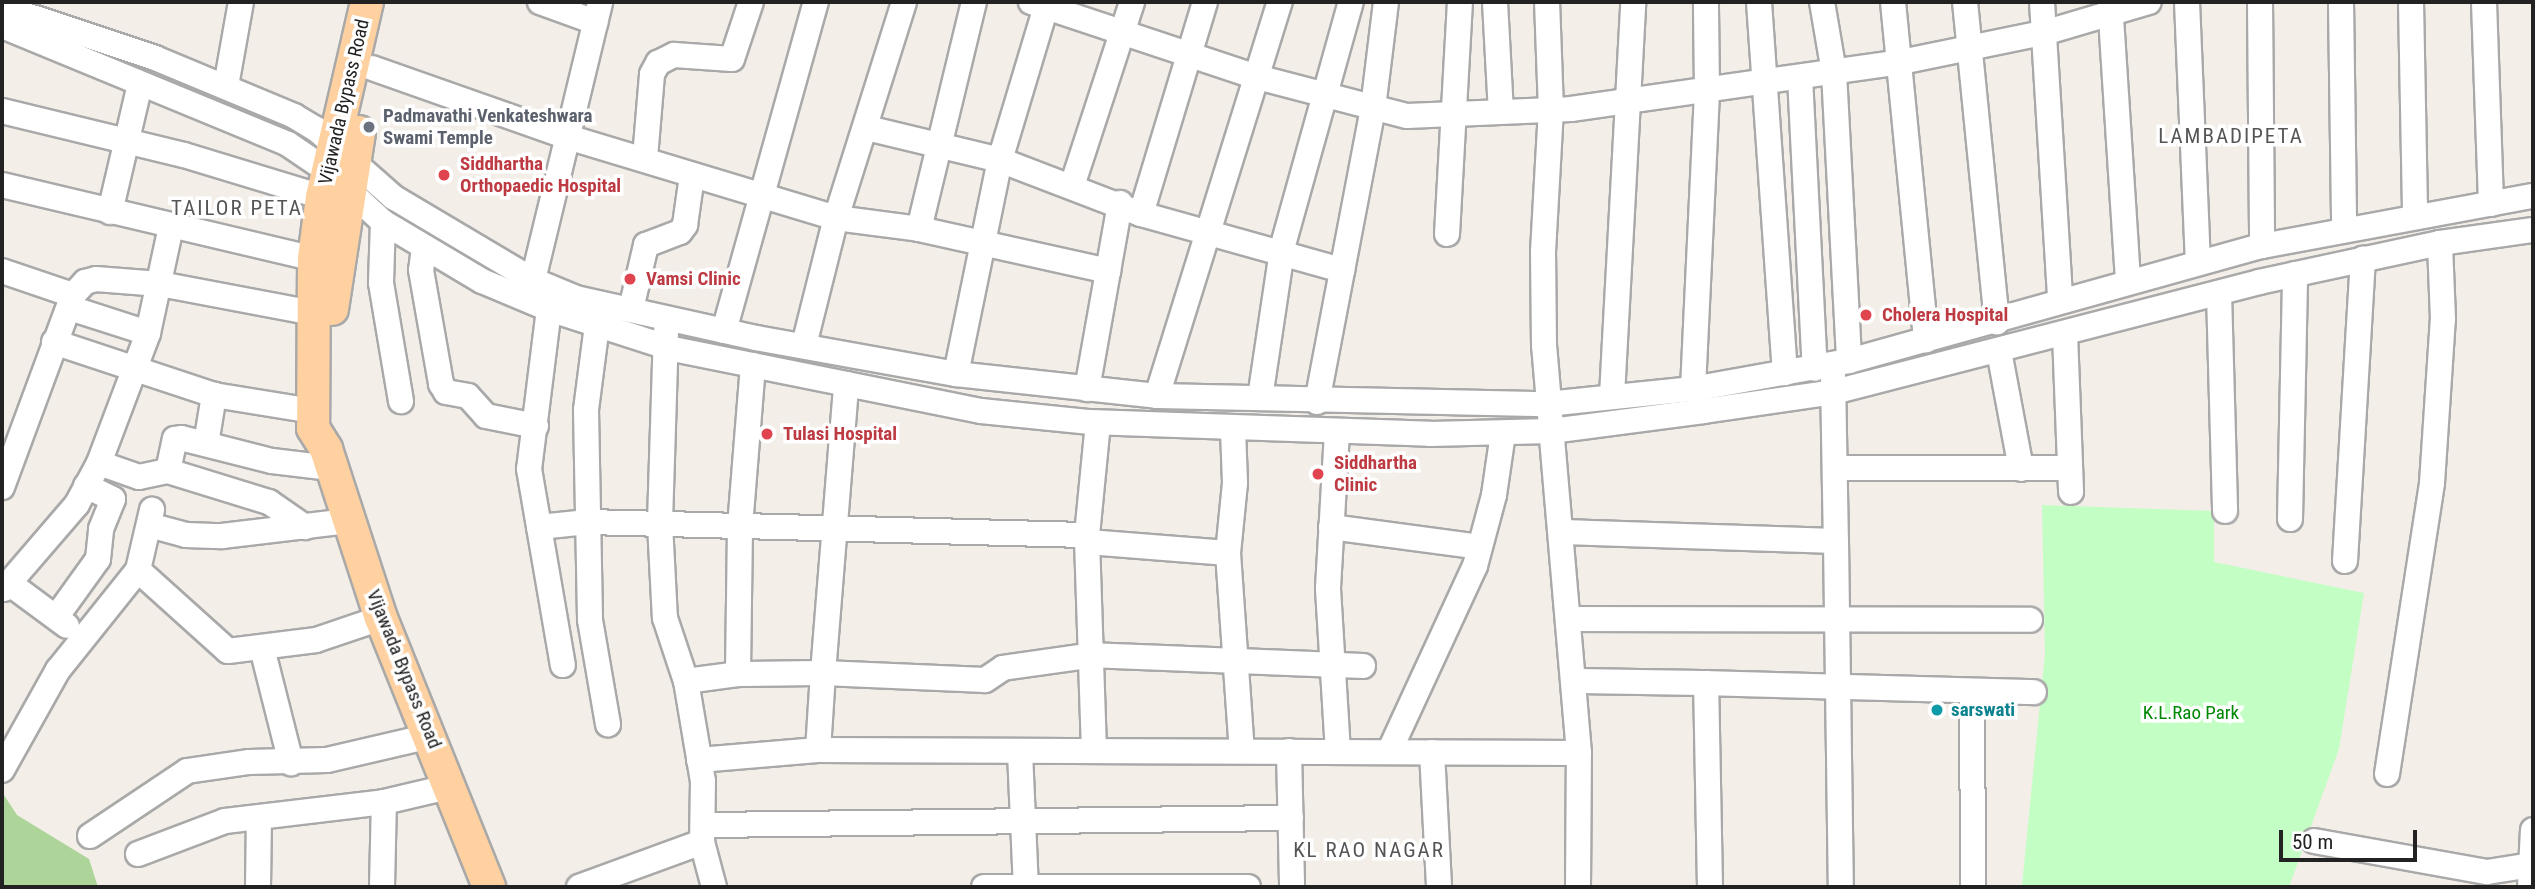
<!DOCTYPE html>
<style>
body{margin:0}
#map{position:relative;width:2535px;height:889px;overflow:hidden;background:#f3eee8;font-family:"Roboto Condensed",sans-serif}
div>[style]{position:absolute}
[style*='--x']{left:calc(var(--x)*1px);top:calc(var(--y)*1px);width:calc(var(--w)*1px);rotate:calc(var(--a)*1deg)}
.forest>*{inset:0;background:#aed599}
.park>*{inset:0;background:#c3fec4}
.roads{filter:drop-shadow(2px 0 #a9a9a9) drop-shadow(-2px 0 #a9a9a9) drop-shadow(0 2px #a9a9a9) drop-shadow(0 -2px #a9a9a9)}
.minor>*{height:24px;margin:-12px;padding:0 12px;transform-origin:12px;border-radius:12px;background:#fff}
.major>*{height:32px;margin:-16px;padding:0 16px;transform-origin:16px;border-radius:16px;background:#ffd1a0}
.dots>*{width:19px;height:19px;translate:-50% -50%;box-sizing:border-box;border:4px solid #fff;border-radius:50%}
span{translate:-50% -50%;white-space:nowrap;text-align:center;line-height:1.15;-webkit-text-stroke:7px #fff;paint-order:stroke}
.street-label{font-size:19px;color:#222}
.worship-label{font-size:19px;color:#5b616d;font-weight:700}
.left{translate:0 -50%;text-align:left}
.health-label{font-size:19px;color:#be3a42;font-weight:700}
.culture-label{font-size:19px;color:#0d838f;font-weight:700}
.park-label{font-size:19px;color:#038806}
.neighbourhood-label{font-size:21px;color:#555;letter-spacing:2px}
.frame{position:absolute;inset:0;border:4px solid #222;pointer-events:none}
.scale{position:absolute;left:2279px;top:830px;width:138px;height:32px;box-sizing:border-box;border:4px solid #222;border-top:0;padding-left:9px;font-size:21px;line-height:24px;white-space:nowrap;color:#222;-webkit-text-stroke:5px #fff;paint-order:stroke}
</style>
<div id="map">
<div class="forest">
<i style="clip-path:polygon(2px 792px,17px 815px,89px 859px,98px 887px,2px 887px)"></i>
</div>
<div class="park">
<i style="clip-path:polygon(2042px 505px,2214px 511px,2214px 562px,2364px 593px,2339px 749px,2289px 887px,2022px 885px,2045px 653px)"></i>
</div>
<div class="roads">
<div class="minor">
<i style="--x:540;--y:2;--w:59;--a:20"></i>
<i style="--x:1031;--y:2;--w:238;--a:18.4"></i>
<i style="--x:1257;--y:77;--w:155;--a:14.6"></i>
<i style="--x:1407;--y:116;--w:164;--a:-2.4"></i>
<i style="--x:1571;--y:109;--w:333;--a:-8.1"></i>
<i style="--x:1901;--y:62;--w:149;--a:-11.6"></i>
<i style="--x:2047;--y:32;--w:106;--a:-16.4"></i>
<i style="--x:1495;--y:2;--w:110;--a:86.9"></i>
<i style="--x:1759;--y:2;--w:372;--a:86"></i>
<i style="--x:1822;--y:2;--w:71;--a:80.3"></i>
<i style="--x:1834;--y:72;--w:289;--a:87"></i>
<i style="--x:1893;--y:2;--w:340;--a:84.4"></i>
<i style="--x:1965;--y:2;--w:322;--a:84.3"></i>
<i style="--x:2042;--y:2;--w:299;--a:86.5"></i>
<i style="--x:2110;--y:2;--w:279;--a:86.3"></i>
<i style="--x:2187;--y:2;--w:261;--a:87.6"></i>
<i style="--x:2260;--y:2;--w:244;--a:89.5"></i>
<i style="--x:2341;--y:2;--w:227;--a:89.2"></i>
<i style="--x:2411;--y:2;--w:214;--a:88.9"></i>
<i style="--x:2484;--y:2;--w:202;--a:88"></i>
<i style="--x:2;--y:7;--w:161;--a:18.4"></i>
<i style="--x:155;--y:58;--w:151;--a:22.6"></i>
<i style="--x:294;--y:116;--w:26;--a:31"></i>
<i style="--x:316;--y:129;--w:103;--a:41.4"></i>
<i style="--x:393;--y:197;--w:163;--a:30.7"></i>
<i style="--x:533;--y:280;--w:47;--a:22.7"></i>
<i style="--x:576;--y:298;--w:184;--a:12.5"></i>
<i style="--x:756;--y:338;--w:203;--a:10.2"></i>
<i style="--x:956;--y:374;--w:202;--a:6.2"></i>
<i style="--x:1157;--y:396;--w:390;--a:1.2"></i>
<i style="--x:1547;--y:404;--w:147;--a:-5.9"></i>
<i style="--x:1693;--y:389;--w:158;--a:-10.2"></i>
<i style="--x:1849;--y:361;--w:429;--a:-15.6"></i>
<i style="--x:2262;--y:246;--w:276;--a:-10.5"></i>
<i style="--x:2;--y:26;--w:309;--a:22.4"></i>
<i style="--x:288;--y:144;--w:50;--a:34.3"></i>
<i style="--x:329;--y:172;--w:74;--a:42.8"></i>
<i style="--x:383;--y:222;--w:115;--a:30.8"></i>
<i style="--x:482;--y:281;--w:73;--a:22.7"></i>
<i style="--x:549;--y:309;--w:130;--a:17.9"></i>
<i style="--x:673;--y:349;--w:314;--a:11.4"></i>
<i style="--x:981;--y:411;--w:110;--a:5.8"></i>
<i style="--x:1090;--y:422;--w:340;--a:2"></i>
<i style="--x:1430;--y:434;--w:121;--a:-1.4"></i>
<i style="--x:1551;--y:431;--w:154;--a:-7.4"></i>
<i style="--x:1704;--y:411;--w:131;--a:-8.3"></i>
<i style="--x:1834;--y:392;--w:439;--a:-14.5"></i>
<i style="--x:2259;--y:282;--w:185;--a:-12.2"></i>
<i style="--x:2440;--y:243;--w:94;--a:-8"></i>
<i style="--x:372;--y:68;--w:211;--a:19.4"></i>
<i style="--x:571;--y:138;--w:277;--a:16.8"></i>
<i style="--x:836;--y:218;--w:84;--a:7.5"></i>
<i style="--x:919;--y:229;--w:194;--a:12.5"></i>
<i style="--x:1800;--y:77;--w:292;--a:87.1"></i>
<i style="--x:226;--y:86;--w:85;--a:-79.9"></i>
<i style="--x:2;--y:111;--w:187;--a:13.6"></i>
<i style="--x:184;--y:155;--w:144;--a:16.9"></i>
<i style="--x:867;--y:128;--w:137;--a:13.5"></i>
<i style="--x:1000;--y:160;--w:151;--a:21"></i>
<i style="--x:1141;--y:214;--w:209;--a:15.6"></i>
<i style="--x:645;--y:158;--w:84;--a:-85.2"></i>
<i style="--x:652;--y:74;--w:13;--a:-61"></i>
<i style="--x:658;--y:63;--w:18;--a:-27"></i>
<i style="--x:674;--y:55;--w:58;--a:3.9"></i>
<i style="--x:732;--y:59;--w:60;--a:-71.6"></i>
<i style="--x:2;--y:185;--w:321;--a:13.3"></i>
<i style="--x:1072;--y:186;--w:194;--a:-71.9"></i>
<i style="--x:110;--y:212;--w:131;--a:-76.8"></i>
<i style="--x:1141;--y:214;--w:221;--a:-73.2"></i>
<i style="--x:383;--y:222;--w:61;--a:91.9"></i>
<i style="--x:381;--y:283;--w:120;--a:80.4"></i>
<i style="--x:919;--y:229;--w:234;--a:-76.4"></i>
<i style="--x:1447;--y:234;--w:232;--a:-86.8"></i>
<i style="--x:424;--y:247;--w:23;--a:97"></i>
<i style="--x:421;--y:270;--w:116;--a:80"></i>
<i style="--x:441;--y:384;--w:9;--a:58"></i>
<i style="--x:446;--y:392;--w:22;--a:10"></i>
<i style="--x:468;--y:396;--w:27;--a:48"></i>
<i style="--x:486;--y:416;--w:51;--a:11.3"></i>
<i style="--x:2;--y:271;--w:75;--a:18.7"></i>
<i style="--x:73;--y:295;--w:205;--a:110.3"></i>
<i style="--x:533;--y:280;--w:286;--a:-76.4"></i>
<i style="--x:2219;--y:293;--w:218;--a:88.4"></i>
<i style="--x:73;--y:295;--w:18;--a:-47"></i>
<i style="--x:85;--y:282;--w:11;--a:-15"></i>
<i style="--x:96;--y:279;--w:64;--a:4.5"></i>
<i style="--x:160;--y:284;--w:156;--a:10.7"></i>
<i style="--x:70;--y:308;--w:82;--a:17.8"></i>
<i style="--x:549;--y:309;--w:161;--a:97.1"></i>
<i style="--x:529;--y:469;--w:199;--a:80.2"></i>
<i style="--x:631;--y:309;--w:66;--a:-76.8"></i>
<i style="--x:646;--y:245;--w:36;--a:-21"></i>
<i style="--x:680;--y:232;--w:9;--a:-54"></i>
<i style="--x:685;--y:225;--w:49;--a:-81.9"></i>
<i style="--x:597;--y:325;--w:86;--a:97.4"></i>
<i style="--x:586;--y:410;--w:210;--a:88.9"></i>
<i style="--x:590;--y:620;--w:106;--a:80.2"></i>
<i style="--x:666;--y:331;--w:193;--a:91.8"></i>
<i style="--x:660;--y:524;--w:94;--a:87"></i>
<i style="--x:665;--y:618;--w:66;--a:71.6"></i>
<i style="--x:686;--y:681;--w:101;--a:80.4"></i>
<i style="--x:703;--y:781;--w:61;--a:90.9"></i>
<i style="--x:702;--y:842;--w:47;--a:75.1"></i>
<i style="--x:724;--y:331;--w:342;--a:-74.4"></i>
<i style="--x:2065;--y:334;--w:158;--a:87.8"></i>
<i style="--x:54;--y:342;--w:169;--a:18.3"></i>
<i style="--x:214;--y:395;--w:100;--a:9.2"></i>
<i style="--x:804;--y:345;--w:131;--a:-75.9"></i>
<i style="--x:836;--y:218;--w:226;--a:-72.5"></i>
<i style="--x:1999;--y:351;--w:120;--a:79.4"></i>
<i style="--x:753;--y:365;--w:164;--a:94.6"></i>
<i style="--x:740;--y:528;--w:146;--a:90.8"></i>
<i style="--x:738;--y:674;--w:85;--a:-0.7"></i>
<i style="--x:823;--y:673;--w:290;--a:-85.4"></i>
<i style="--x:956;--y:374;--w:218;--a:-78.4"></i>
<i style="--x:1000;--y:160;--w:160;--a:-73.3"></i>
<i style="--x:1833;--y:376;--w:165;--a:89"></i>
<i style="--x:1087;--y:389;--w:189;--a:-79.9"></i>
<i style="--x:1693;--y:389;--w:299;--a:-87.3"></i>
<i style="--x:1707;--y:90;--w:88;--a:-90.7"></i>
<i style="--x:1157;--y:396;--w:413;--a:-72.7"></i>
<i style="--x:1612;--y:396;--w:395;--a:-86.9"></i>
<i style="--x:1260;--y:398;--w:155;--a:-81.5"></i>
<i style="--x:1283;--y:245;--w:252;--a:-74.4"></i>
<i style="--x:1317;--y:402;--w:299;--a:-79.2"></i>
<i style="--x:1373;--y:108;--w:107;--a:-83"></i>
<i style="--x:1233;--y:430;--w:53;--a:87.8"></i>
<i style="--x:1235;--y:483;--w:70;--a:95.7"></i>
<i style="--x:1228;--y:553;--w:198;--a:86"></i>
<i style="--x:1337;--y:432;--w:157;--a:93.3"></i>
<i style="--x:1328;--y:589;--w:162;--a:86.5"></i>
<i style="--x:206;--y:444;--w:50;--a:-80.7"></i>
<i style="--x:99;--y:463;--w:42;--a:19.3"></i>
<i style="--x:139;--y:477;--w:30;--a:-12"></i>
<i style="--x:168;--y:471;--w:106;--a:17.1"></i>
<i style="--x:269;--y:502;--w:44;--a:34.8"></i>
<i style="--x:1837;--y:468;--w:233;--a:0"></i>
<i style="--x:168;--y:471;--w:33;--a:-78"></i>
<i style="--x:175;--y:439;--w:6;--a:-9"></i>
<i style="--x:181;--y:438;--w:94;--a:14.2"></i>
<i style="--x:272;--y:461;--w:59;--a:6.8"></i>
<i style="--x:2290;--y:519;--w:245;--a:-88.8"></i>
<i style="--x:149;--y:525;--w:38;--a:15"></i>
<i style="--x:186;--y:535;--w:36;--a:2"></i>
<i style="--x:222;--y:536;--w:127;--a:-6.8"></i>
<i style="--x:539;--y:527;--w:49;--a:-5.8"></i>
<i style="--x:588;--y:522;--w:499;--a:1.5"></i>
<i style="--x:1331;--y:527;--w:150;--a:7.6"></i>
<i style="--x:1563;--y:532;--w:273;--a:1.9"></i>
<i style="--x:1836;--y:541;--w:346;--a:89.2"></i>
<i style="--x:1088;--y:542;--w:140;--a:4.5"></i>
<i style="--x:2345;--y:561;--w:303;--a:-86.6"></i>
<i style="--x:138;--y:570;--w:121;--a:42"></i>
<i style="--x:228;--y:651;--w:89;--a:-7.1"></i>
<i style="--x:316;--y:640;--w:69;--a:-18.7"></i>
<i style="--x:2;--y:587;--w:11;--a:-5"></i>
<i style="--x:13;--y:586;--w:67;--a:36.5"></i>
<i style="--x:4;--y:589;--w:112;--a:-49.3"></i>
<i style="--x:77;--y:504;--w:47;--a:-61.8"></i>
<i style="--x:99;--y:463;--w:139;--a:-69.3"></i>
<i style="--x:148;--y:333;--w:108;--a:-77.8"></i>
<i style="--x:57;--y:616;--w:70;--a:-54.3"></i>
<i style="--x:98;--y:559;--w:30;--a:-84"></i>
<i style="--x:101;--y:529;--w:32;--a:-68"></i>
<i style="--x:113;--y:499;--w:30;--a:-154"></i>
<i style="--x:1569;--y:619;--w:461;--a:0.1"></i>
<i style="--x:262;--y:648;--w:119;--a:75.8"></i>
<i style="--x:1363;--y:666;--w:269;--a:-177.7"></i>
<i style="--x:1094;--y:655;--w:92;--a:171.9"></i>
<i style="--x:1003;--y:668;--w:22;--a:146"></i>
<i style="--x:985;--y:680;--w:162;--a:-177.5"></i>
<i style="--x:823;--y:673;--w:77;--a:93.7"></i>
<i style="--x:818;--y:750;--w:761;--a:0.23"></i>
<i style="--x:1579;--y:753;--w:409;--a:-94.9"></i>
<i style="--x:1544;--y:345;--w:93;--a:-90.6"></i>
<i style="--x:1543;--y:252;--w:142;--a:-86.8"></i>
<i style="--x:1551;--y:110;--w:108;--a:-92.1"></i>
<i style="--x:686;--y:681;--w:52;--a:-7.7"></i>
<i style="--x:1574;--y:681;--w:132;--a:0.9"></i>
<i style="--x:1972;--y:691;--w:196;--a:89.7"></i>
<i style="--x:1094;--y:751;--w:216;--a:-91.9"></i>
<i style="--x:1087;--y:535;--w:113;--a:-84.4"></i>
<i style="--x:1289;--y:751;--w:136;--a:88.7"></i>
<i style="--x:1020;--y:752;--w:135;--a:87.5"></i>
<i style="--x:1389;--y:752;--w:205;--a:-65.2"></i>
<i style="--x:1475;--y:566;--w:73;--a:-75"></i>
<i style="--x:1494;--y:495;--w:63;--a:-81.7"></i>
<i style="--x:1432;--y:752;--w:135;--a:87"></i>
<i style="--x:699;--y:760;--w:119;--a:-4.8"></i>
<i style="--x:2;--y:770;--w:115;--a:-60.8"></i>
<i style="--x:58;--y:670;--w:128;--a:-51.3"></i>
<i style="--x:138;--y:570;--w:62;--a:-76.9"></i>
<i style="--x:2387;--y:774;--w:294;--a:-81.2"></i>
<i style="--x:2432;--y:483;--w:164;--a:-86.2"></i>
<i style="--x:2443;--y:319;--w:76;--a:-92.3"></i>
<i style="--x:706;--y:825;--w:585;--a:-0.69"></i>
<i style="--x:90;--y:836;--w:117;--a:-33.8"></i>
<i style="--x:187;--y:771;--w:63;--a:-8.3"></i>
<i style="--x:249;--y:762;--w:78;--a:-1.5"></i>
<i style="--x:327;--y:760;--w:106;--a:-13.1"></i>
<i style="--x:2314;--y:841;--w:176;--a:10.2"></i>
<i style="--x:2487;--y:872;--w:46;--a:-8.8"></i>
<i style="--x:138;--y:854;--w:93;--a:-20.8"></i>
<i style="--x:225;--y:821;--w:160;--a:-6.8"></i>
<i style="--x:384;--y:802;--w:70;--a:-13.2"></i>
<i style="--x:258;--y:887;--w:69;--a:-89.2"></i>
<i style="--x:382;--y:887;--w:85;--a:-88.7"></i>
<i style="--x:579;--y:887;--w:131;--a:-20.1"></i>
<i style="--x:984;--y:887;--w:264;--a:0"></i>
<i style="--x:1578;--y:887;--w:134;--a:-89.6"></i>
<i style="--x:1710;--y:887;--w:204;--a:-91.1"></i>
<i style="--x:1706;--y:683;--w:328;--a:1.6"></i>
<i style="--x:2530;--y:887;--w:57;--a:-87"></i>
</div>
<div class="major">
<i style="--x:367;--y:2;--w:200;--a:103"></i>
<i style="--x:322;--y:197;--w:63;--a:97.4"></i>
<i style="--x:314;--y:259;--w:169;--a:90.3"></i>
<i style="--x:313;--y:428;--w:25;--a:58"></i>
<i style="--x:326;--y:449;--w:178;--a:72"></i>
<i style="--x:381;--y:618;--w:290;--a:68.1"></i>
<i style="--x:332;--y:309;--w:179;--a:-81.3"></i>
</div>
</div>
<div class="dots">
<i style="left:369px;top:127px;background:#6b7280"></i>
<i style="left:444px;top:175px;background:#e0444e"></i>
<i style="left:630px;top:279px;background:#e0444e"></i>
<i style="left:1866px;top:315px;background:#e0444e"></i>
<i style="left:767px;top:434px;background:#e0444e"></i>
<i style="left:1318px;top:474px;background:#e0444e"></i>
<i style="left:1937px;top:710px;background:#0f9aa8"></i>
</div>
<div class="street-label">
<span style="left:344px;top:102px;rotate:-77deg">Vijawada Bypass Road</span>
<span style="left:404px;top:669px;rotate:68deg">Vijawada Bypass Road</span>
</div>
<div class="worship-label">
<span class="left" style="left:383px;top:127px">Padmavathi Venkateshwara<br>Swami Temple</span>
</div>
<div class="health-label">
<span class="left" style="left:460px;top:175px">Siddhartha<br>Orthopaedic Hospital</span>
<span class="left" style="left:646px;top:279px">Vamsi Clinic</span>
<span class="left" style="left:1882px;top:315px">Cholera Hospital</span>
<span class="left" style="left:783px;top:434px">Tulasi Hospital</span>
<span class="left" style="left:1334px;top:474px">Siddhartha<br>Clinic</span>
</div>
<div class="culture-label">
<span class="left" style="left:1951px;top:710px">sarswati</span>
</div>
<div class="park-label">
<span style="left:2191px;top:713px">K.L.Rao Park</span>
</div>
<div class="neighbourhood-label">
<span style="left:2231px;top:136px">LAMBADIPETA</span>
<span style="left:237px;top:208px">TAILOR PETA</span>
<span style="left:1369px;top:850px">KL RAO NAGAR</span>
</div>
<div class="frame"></div>
<div class="scale">50 m</div>
</div>
